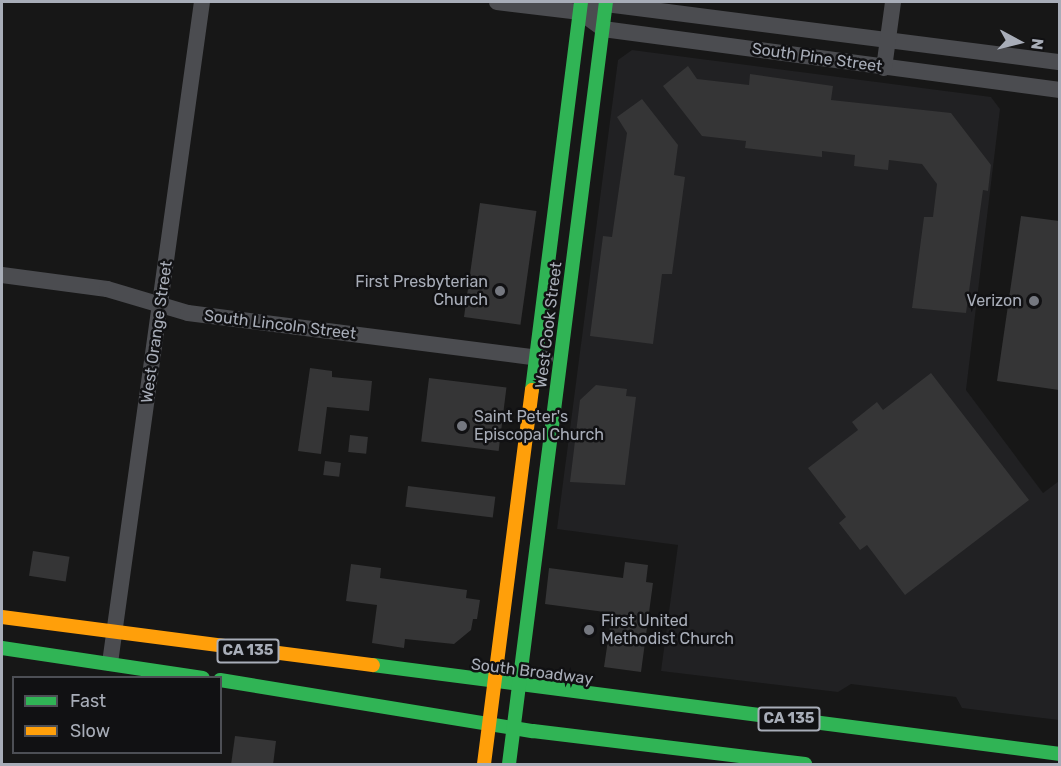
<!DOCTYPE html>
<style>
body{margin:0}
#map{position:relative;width:1061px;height:766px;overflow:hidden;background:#171717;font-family:Rubik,sans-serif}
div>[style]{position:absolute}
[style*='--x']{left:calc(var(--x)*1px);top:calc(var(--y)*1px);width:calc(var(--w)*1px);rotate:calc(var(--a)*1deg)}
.built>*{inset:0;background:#212123}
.building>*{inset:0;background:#353536;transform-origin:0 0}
.street>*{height:16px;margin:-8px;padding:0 8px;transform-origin:8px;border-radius:8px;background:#4b4c50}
.fast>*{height:14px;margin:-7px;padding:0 7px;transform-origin:7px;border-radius:7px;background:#30b455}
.slow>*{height:14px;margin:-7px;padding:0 7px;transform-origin:7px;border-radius:7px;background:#ff9f0a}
.dots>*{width:16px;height:16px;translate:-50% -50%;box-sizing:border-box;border:3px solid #111113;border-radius:50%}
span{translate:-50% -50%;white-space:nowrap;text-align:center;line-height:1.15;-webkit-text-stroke:5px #111113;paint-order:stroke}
.shield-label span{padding:2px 4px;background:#111113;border:2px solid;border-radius:4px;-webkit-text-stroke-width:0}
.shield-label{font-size:15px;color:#a8adb8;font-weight:700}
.street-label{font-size:16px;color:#a8adb8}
.poi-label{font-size:16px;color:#a8adb8}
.right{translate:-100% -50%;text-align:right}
.left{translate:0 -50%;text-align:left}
.frame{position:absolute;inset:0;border:3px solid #a8adb8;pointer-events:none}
.legend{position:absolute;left:12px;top:676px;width:210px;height:78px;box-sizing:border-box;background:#111113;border:2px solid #4d4f55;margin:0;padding:8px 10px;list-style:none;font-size:18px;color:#a8adb8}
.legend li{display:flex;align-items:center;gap:12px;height:30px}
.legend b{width:30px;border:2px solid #4d4f55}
.north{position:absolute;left:989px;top:12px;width:60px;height:60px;-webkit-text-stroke:4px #111113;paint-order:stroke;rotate:97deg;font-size:16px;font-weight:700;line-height:24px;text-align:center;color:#a8adb8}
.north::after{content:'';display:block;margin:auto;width:21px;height:27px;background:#a8adb8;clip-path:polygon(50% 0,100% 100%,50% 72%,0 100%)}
</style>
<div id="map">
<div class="built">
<i style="clip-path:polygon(632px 50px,991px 97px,1000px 109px,966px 390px,1043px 493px,1059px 481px,1059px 720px,962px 708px,956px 697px,851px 684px,838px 692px,661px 671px,678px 545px,557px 529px,618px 60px)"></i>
</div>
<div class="building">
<i style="clip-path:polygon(688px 66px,697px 79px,749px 85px,750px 74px,833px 86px,831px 100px,951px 113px,991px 165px,988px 191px,983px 190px,966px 313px,912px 308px,924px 217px,933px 217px,937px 184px,922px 164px,889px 160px,888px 170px,854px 166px,855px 155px,822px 151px,822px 157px,745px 148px,746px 141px,702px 136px,663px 86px)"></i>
<i style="clip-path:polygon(642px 99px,678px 145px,674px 175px,685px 177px,672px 274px,662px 274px,653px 344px,590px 336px,603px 236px,612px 237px,627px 133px,617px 117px)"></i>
<i style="left:480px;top:203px;width:57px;height:115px;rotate:8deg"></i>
<i style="clip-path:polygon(1021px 216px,1059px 221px,1059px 390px,997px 381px)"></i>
<i style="clip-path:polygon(310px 368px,332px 371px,332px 377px,372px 381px,369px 411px,327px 407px,321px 454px,298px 451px)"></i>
<i style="clip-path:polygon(931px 373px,1029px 500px,905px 595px,867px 545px,860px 550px,839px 523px,846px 517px,808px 468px,858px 430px,852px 422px,877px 402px,883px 410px)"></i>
<i style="left:429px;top:378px;width:78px;height:64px;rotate:7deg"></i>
<i style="clip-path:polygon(596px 385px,627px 389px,626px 396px,636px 397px,625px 485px,570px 482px,580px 400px)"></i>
<i style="left:350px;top:435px;width:18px;height:17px;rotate:6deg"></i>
<i style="left:325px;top:461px;width:16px;height:14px;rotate:7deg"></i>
<i style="left:408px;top:486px;width:88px;height:21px;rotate:7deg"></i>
<i style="left:33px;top:551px;width:37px;height:25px;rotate:9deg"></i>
<i style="clip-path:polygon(625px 562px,648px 565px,646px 582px,653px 583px,641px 672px,604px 667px,612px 613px,545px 604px,549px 568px,623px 578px)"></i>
<i style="clip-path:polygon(351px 564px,381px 568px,380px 578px,467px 590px,466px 598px,480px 600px,477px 619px,473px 619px,471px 630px,454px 644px,405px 639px,404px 648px,372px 643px,377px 605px,346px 601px)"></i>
<i style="clip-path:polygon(235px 736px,276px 741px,273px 765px,231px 765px)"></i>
</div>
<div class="street">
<i style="--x:497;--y:2;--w:84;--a:6.9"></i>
<i style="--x:580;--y:12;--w:27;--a:-17"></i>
<i style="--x:606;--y:4;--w:458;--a:7.3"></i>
<i style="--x:580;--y:12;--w:29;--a:36"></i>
<i style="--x:603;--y:29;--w:461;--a:7.6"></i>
<i style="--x:884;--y:68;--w:67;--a:-82.2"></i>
<i style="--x:2;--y:275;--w:106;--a:7.6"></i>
<i style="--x:107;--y:289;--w:84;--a:16.5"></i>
<i style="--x:188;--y:313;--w:360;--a:7.3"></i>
<i style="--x:110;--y:663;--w:667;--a:-82.08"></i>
</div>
<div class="fast">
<i style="--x:532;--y:390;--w:391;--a:-82.8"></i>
<i style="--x:2;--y:648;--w:203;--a:8.5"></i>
<i style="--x:373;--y:665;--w:693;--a:7.38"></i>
<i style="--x:220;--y:680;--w:317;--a:9.3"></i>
<i style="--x:533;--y:731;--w:274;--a:6.9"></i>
<i style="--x:509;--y:764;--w:768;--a:-82.75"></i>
</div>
<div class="slow">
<i style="--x:2;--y:617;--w:374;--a:7.4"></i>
<i style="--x:484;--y:764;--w:377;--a:-82.7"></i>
</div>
<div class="dots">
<i style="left:500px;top:291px;background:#757880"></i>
<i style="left:1034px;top:301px;background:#757880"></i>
<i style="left:462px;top:426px;background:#757880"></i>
<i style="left:589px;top:630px;background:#757880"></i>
</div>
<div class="shield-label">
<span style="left:248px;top:651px">CA 135</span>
<span style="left:789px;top:719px">CA 135</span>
</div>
<div class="street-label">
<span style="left:817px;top:58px;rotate:8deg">South Pine Street</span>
<span style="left:280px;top:325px;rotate:7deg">South Lincoln Street</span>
<span style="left:549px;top:325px;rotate:-83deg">West Cook Street</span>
<span style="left:157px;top:332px;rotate:-82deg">West Orange Street</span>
<span style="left:532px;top:672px;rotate:7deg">South Broadway</span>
</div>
<div class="poi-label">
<span class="right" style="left:488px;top:291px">First Presbyterian<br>Church</span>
<span class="right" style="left:1022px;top:301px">Verizon</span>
<span class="left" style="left:474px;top:426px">Saint Peter's<br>Episcopal Church</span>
<span class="left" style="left:601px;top:630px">First United<br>Methodist Church</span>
</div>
<div class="frame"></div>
<ul class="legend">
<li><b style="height:8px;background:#30b455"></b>Fast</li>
<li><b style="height:8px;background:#ff9f0a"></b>Slow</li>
</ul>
<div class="north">N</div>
</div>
